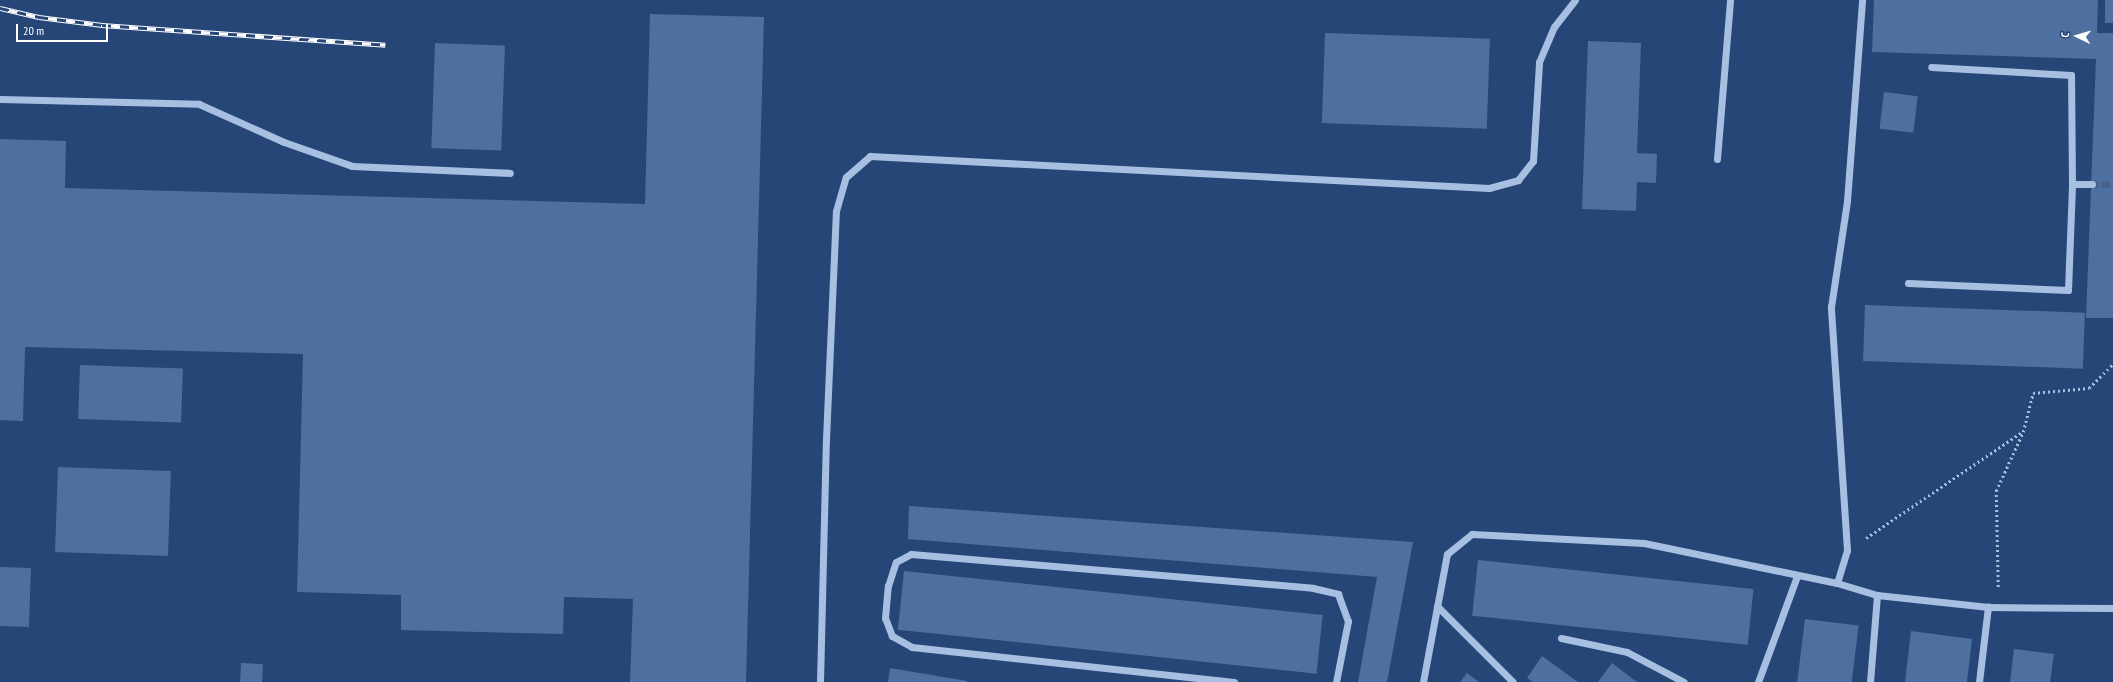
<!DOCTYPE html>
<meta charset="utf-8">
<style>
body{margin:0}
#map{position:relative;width:2113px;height:682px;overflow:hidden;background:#264677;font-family:"PT Sans Narrow",sans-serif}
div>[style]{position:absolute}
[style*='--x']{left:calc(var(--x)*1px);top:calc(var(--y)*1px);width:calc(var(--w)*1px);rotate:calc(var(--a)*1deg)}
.building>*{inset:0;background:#4e70a0;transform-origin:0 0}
.minor-tunnel>*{height:7px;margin-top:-3.5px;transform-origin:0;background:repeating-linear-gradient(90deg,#47628b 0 7px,transparent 0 10.5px)}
.path>*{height:2.5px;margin-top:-1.25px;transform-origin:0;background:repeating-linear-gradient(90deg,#a7c0e2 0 2px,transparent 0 5px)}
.minor>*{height:7px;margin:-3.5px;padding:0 3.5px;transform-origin:3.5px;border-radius:3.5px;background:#a7c0e2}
.rail>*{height:4.5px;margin-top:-2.25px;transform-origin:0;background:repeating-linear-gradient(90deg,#264677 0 9px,#fff 0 18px);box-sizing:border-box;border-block:1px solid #fff}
span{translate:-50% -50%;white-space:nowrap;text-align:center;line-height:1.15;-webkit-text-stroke:3.5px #264677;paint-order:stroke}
.north{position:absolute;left:2057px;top:16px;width:40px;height:40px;-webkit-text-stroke:3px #264677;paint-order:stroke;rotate:275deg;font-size:11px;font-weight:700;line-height:16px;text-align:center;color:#fff}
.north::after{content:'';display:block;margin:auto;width:14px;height:18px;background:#fff;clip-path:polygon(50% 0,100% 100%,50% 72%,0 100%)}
.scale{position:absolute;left:16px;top:24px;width:92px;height:18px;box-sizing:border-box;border:2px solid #fff;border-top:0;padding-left:5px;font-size:12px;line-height:14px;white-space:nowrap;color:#fff;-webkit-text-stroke:3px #264677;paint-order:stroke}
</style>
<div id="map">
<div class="building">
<i style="clip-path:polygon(1874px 0,2098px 0,2097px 33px,2113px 33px,2113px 318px,2086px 318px,2096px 59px,1872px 52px)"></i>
<i style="left:2105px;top:0;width:8px;height:23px"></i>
<i style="clip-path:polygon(650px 14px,764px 17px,746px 682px,630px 682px,633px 599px,564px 597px,563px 634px,401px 630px,401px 595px,297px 592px,303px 354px,25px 347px,23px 421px,0 420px,0 139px,66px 141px,65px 188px,645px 204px)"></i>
<i style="left:1325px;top:33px;width:165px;height:90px;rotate:2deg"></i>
<i style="clip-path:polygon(1588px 41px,1641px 43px,1637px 153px,1657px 154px,1656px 183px,1637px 182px,1636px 211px,1582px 209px)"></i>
<i style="left:435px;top:43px;width:70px;height:105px;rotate:2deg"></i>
<i style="left:1884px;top:92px;width:34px;height:37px;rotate:7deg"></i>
<i style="left:1865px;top:305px;width:220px;height:56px;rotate:2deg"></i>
<i style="left:80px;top:365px;width:103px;height:54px;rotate:2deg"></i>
<i style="left:58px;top:467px;width:113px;height:85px;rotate:2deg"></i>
<i style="clip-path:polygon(909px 506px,1413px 542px,1387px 682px,1358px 682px,1377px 577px,908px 539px)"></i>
<i style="left:1478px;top:560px;width:277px;height:56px;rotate:6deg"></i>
<i style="left:0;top:567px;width:31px;height:59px;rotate:2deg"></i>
<i style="left:904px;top:571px;width:421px;height:59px;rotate:6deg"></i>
<i style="left:1805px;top:619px;width:54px;height:64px;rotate:7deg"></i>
<i style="clip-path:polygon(1911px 631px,1972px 639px,1967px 682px,1905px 682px)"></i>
<i style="clip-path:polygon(2014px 649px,2054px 654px,2050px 682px,2010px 682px)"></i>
<i style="clip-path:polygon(1542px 656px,1578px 682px,1533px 682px,1527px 678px)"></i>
<i style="left:241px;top:663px;width:22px;height:19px;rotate:3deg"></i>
<i style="clip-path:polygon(1612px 663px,1637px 682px,1598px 682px)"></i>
<i style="clip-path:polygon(890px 668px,967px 681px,967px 682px,888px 682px)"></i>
<i style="clip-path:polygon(1467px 673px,1479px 682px,1460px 682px)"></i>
</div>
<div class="minor-tunnel">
<i style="--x:2092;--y:184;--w:21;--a:0"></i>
</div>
<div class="path">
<i style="--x:1866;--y:538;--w:189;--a:-34.2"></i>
<i style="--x:1998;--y:587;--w:96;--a:-91.2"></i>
<i style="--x:1996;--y:491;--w:65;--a:-65.4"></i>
<i style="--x:2023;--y:432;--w:40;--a:-75.6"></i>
<i style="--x:2033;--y:393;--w:56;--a:-5.1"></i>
<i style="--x:2089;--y:388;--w:34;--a:-45"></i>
</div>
<div class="minor">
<i style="--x:0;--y:99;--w:199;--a:1.4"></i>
<i style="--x:199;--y:104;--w:93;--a:24.1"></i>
<i style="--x:284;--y:142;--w:72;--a:19.4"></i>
<i style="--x:352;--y:166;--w:158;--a:2.5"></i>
<i style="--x:1717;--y:159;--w:160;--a:-85.3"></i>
<i style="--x:2072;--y:184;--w:20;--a:0"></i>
<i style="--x:1908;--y:283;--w:160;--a:2.5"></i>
<i style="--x:2068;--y:290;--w:106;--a:-87.8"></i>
<i style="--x:2072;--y:184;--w:109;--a:-90.5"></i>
<i style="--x:2071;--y:75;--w:140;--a:-176.7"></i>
<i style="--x:1837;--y:583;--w:34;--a:-73"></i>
<i style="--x:1847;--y:550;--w:244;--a:-93.8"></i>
<i style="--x:1831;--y:307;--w:107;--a:-81.4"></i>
<i style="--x:1847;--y:201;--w:202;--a:-85.7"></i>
<i style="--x:1437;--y:606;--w:107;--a:45"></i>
<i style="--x:1561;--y:638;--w:67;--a:12"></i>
<i style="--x:1627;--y:652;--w:64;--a:27.8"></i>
<i style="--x:820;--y:682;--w:243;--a:-88.6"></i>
<i style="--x:826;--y:439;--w:228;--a:-87.5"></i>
<i style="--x:836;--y:211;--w:35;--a:-74"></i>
<i style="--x:846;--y:177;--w:32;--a:-41"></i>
<i style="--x:870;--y:156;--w:620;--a:2.96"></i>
<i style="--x:1489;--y:188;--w:30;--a:-15"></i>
<i style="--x:1518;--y:180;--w:24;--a:-52"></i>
<i style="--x:1533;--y:161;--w:99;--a:-86.5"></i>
<i style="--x:1539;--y:62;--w:38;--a:-67"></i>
<i style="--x:1554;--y:27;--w:34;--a:-52"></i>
<i style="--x:1234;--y:682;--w:324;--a:-173.8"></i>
<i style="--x:912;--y:647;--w:23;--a:-151"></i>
<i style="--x:892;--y:636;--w:19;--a:-111"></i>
<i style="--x:885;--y:618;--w:32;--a:-85"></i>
<i style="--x:888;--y:586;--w:25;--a:-72"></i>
<i style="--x:896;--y:562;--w:17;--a:-28"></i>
<i style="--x:911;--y:554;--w:403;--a:4.8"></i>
<i style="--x:1313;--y:588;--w:26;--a:13"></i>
<i style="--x:1338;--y:594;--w:29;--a:70"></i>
<i style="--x:1348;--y:621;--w:62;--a:101.1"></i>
<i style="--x:1423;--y:682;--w:130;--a:-79.4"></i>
<i style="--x:1447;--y:554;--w:32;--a:-39"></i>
<i style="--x:1472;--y:534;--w:172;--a:3"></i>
<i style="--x:1644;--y:543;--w:197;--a:11.7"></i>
<i style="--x:1837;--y:583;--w:42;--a:16.7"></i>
<i style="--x:1758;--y:682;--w:113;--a:-69.8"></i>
<i style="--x:1870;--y:682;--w:87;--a:-85.4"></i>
<i style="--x:1877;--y:595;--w:112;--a:6.2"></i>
<i style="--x:1979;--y:682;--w:76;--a:-83.2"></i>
<i style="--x:1988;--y:607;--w:125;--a:0.5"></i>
</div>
<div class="rail">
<i style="--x:0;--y:8;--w:40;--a:13"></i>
<i style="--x:39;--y:17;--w:64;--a:7.2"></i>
<i style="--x:102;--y:25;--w:284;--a:4"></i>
</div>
<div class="north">С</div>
<div class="scale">20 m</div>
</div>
